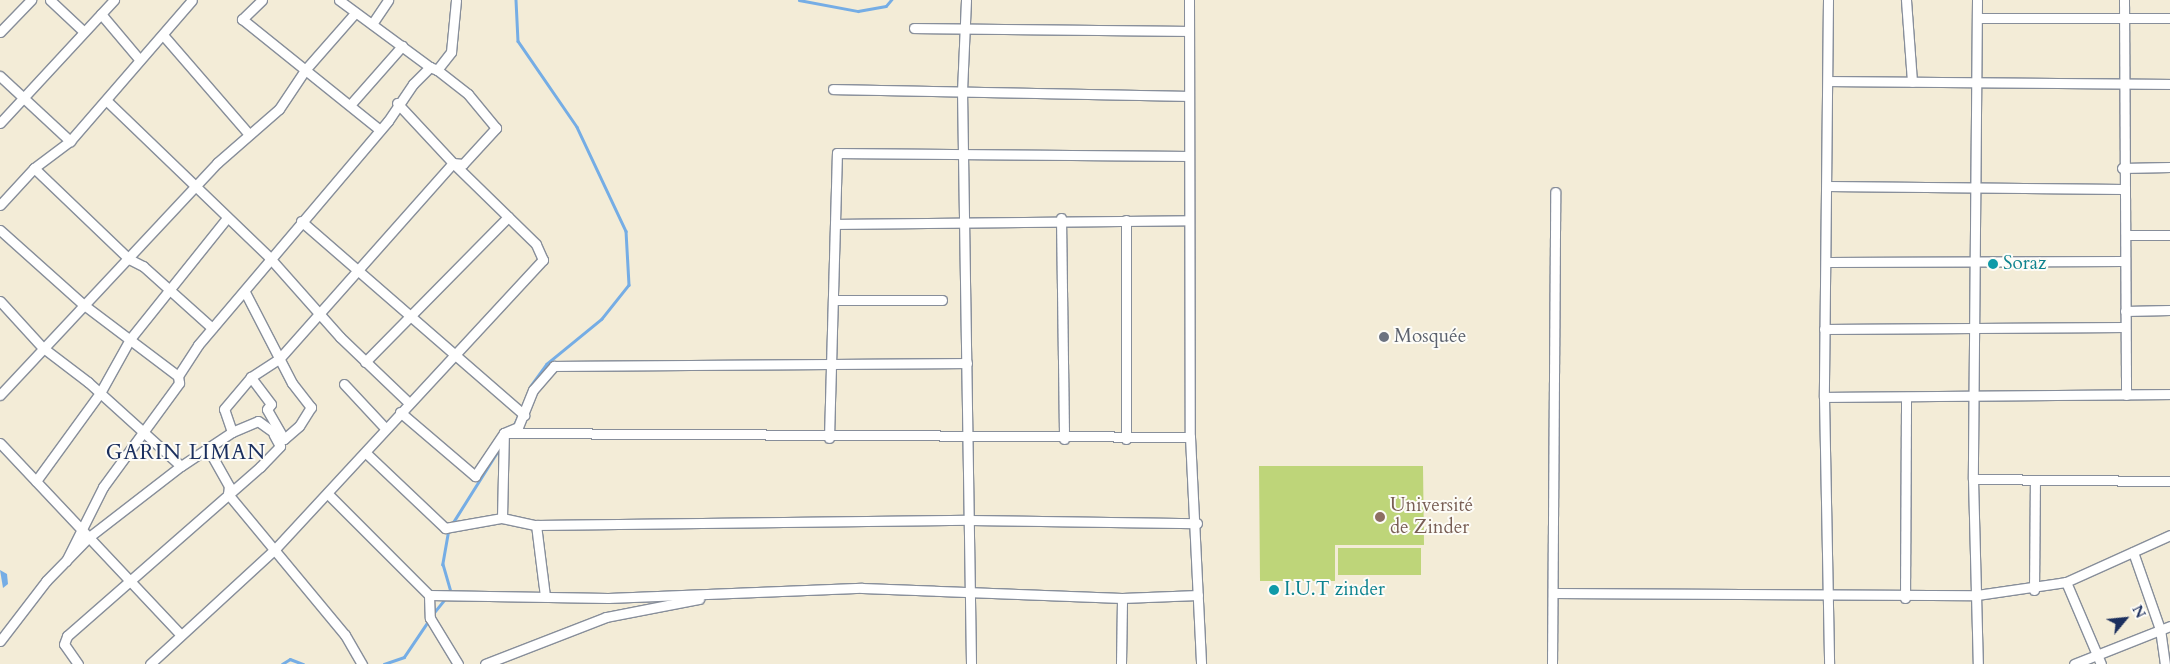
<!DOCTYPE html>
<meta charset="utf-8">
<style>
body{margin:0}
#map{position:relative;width:2170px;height:664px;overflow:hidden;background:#f3ecd7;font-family:Cardo,serif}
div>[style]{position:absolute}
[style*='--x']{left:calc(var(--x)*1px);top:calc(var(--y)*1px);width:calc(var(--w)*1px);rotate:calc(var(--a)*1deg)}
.green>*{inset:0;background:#bed579;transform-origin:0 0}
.water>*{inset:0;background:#75ade5}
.stream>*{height:2.5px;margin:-1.25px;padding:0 1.25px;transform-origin:1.25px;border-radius:1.25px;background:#75ade5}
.roads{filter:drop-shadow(1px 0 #878e9a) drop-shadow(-1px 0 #878e9a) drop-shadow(0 1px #878e9a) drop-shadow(0 -1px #878e9a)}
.minor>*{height:9px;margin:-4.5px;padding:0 4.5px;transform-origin:4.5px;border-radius:4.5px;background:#fff}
.dots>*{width:14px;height:14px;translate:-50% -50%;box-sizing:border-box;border:2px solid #fdfcf7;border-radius:50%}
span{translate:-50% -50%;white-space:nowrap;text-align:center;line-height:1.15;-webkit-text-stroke:4px #fdfcf7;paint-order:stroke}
.culture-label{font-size:19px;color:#0d838f}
.left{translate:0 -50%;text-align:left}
.worship-label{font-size:19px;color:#5b616d}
.education-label{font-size:19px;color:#785e54}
.quarter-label{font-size:21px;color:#1b2f5e;letter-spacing:1px}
.north{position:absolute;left:2100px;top:594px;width:50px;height:50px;-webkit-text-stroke:4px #fdfcf7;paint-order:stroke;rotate:62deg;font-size:14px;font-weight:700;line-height:20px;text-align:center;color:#1b2f5e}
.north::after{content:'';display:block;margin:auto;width:18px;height:22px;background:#1b2f5e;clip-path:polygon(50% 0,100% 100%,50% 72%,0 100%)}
</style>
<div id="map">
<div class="green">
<i style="clip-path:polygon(1259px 466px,1423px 466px,1424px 545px,1335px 545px,1335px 581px,1260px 581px)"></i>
<i style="left:1421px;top:548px;width:27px;height:83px;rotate:90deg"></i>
</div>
<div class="water">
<i style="clip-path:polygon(0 570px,7px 574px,8px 584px,3px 588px)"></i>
</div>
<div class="stream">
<i style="--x:516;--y:0;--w:41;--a:87.2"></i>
<i style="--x:518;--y:41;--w:104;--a:55.5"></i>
<i style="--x:577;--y:127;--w:115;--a:64.8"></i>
<i style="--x:626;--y:231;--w:54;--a:86.8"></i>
<i style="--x:629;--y:285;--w:43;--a:128.5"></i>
<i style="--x:602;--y:319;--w:71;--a:140.7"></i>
<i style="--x:547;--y:364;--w:27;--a:126"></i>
<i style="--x:799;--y:0;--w:60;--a:10.6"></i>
<i style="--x:858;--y:11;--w:28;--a:-10"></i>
<i style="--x:886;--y:6;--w:8;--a:-50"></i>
<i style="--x:513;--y:427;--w:14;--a:-65"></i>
<i style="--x:452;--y:524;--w:92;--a:-57.9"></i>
<i style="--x:449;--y:529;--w:36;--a:100"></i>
<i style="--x:443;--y:564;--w:29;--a:74"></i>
<i style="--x:432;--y:615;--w:22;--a:-51"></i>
<i style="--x:282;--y:664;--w:9;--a:-32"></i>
<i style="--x:290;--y:659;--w:14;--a:21"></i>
<i style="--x:384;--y:664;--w:21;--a:-19"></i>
<i style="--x:404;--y:657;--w:45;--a:-56"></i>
</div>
<div class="roads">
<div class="minor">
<i style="--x:50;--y:0;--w:45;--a:43.2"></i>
<i style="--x:262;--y:0;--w:28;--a:136"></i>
<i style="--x:242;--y:19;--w:177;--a:38.8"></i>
<i style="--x:339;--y:0;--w:113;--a:36.4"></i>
<i style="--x:966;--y:0;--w:90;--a:92.5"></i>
<i style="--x:962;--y:90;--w:574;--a:89.1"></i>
<i style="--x:1189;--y:0;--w:437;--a:89.9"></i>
<i style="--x:1190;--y:437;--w:227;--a:87.2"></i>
<i style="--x:1828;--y:0;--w:397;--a:90.6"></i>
<i style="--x:1824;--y:397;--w:267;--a:88.9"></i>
<i style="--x:1906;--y:0;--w:82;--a:85.8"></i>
<i style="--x:1977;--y:0;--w:479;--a:90.5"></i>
<i style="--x:1973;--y:479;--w:185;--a:88.5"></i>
<i style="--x:2124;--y:0;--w:395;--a:89.7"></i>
<i style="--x:101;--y:14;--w:59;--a:49.8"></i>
<i style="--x:1977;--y:18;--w:193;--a:0"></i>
<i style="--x:372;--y:24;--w:29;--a:-56"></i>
<i style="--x:914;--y:28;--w:274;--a:0.6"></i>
<i style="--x:0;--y:32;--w:45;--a:-45.9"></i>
<i style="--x:163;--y:35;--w:130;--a:49.1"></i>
<i style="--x:0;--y:76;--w:96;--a:42.9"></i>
<i style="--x:1829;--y:81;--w:341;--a:0.5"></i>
<i style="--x:833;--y:89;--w:354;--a:1.1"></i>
<i style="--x:107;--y:101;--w:225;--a:43.9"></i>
<i style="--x:269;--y:257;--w:107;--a:48.4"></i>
<i style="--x:340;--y:337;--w:94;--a:43.7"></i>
<i style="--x:350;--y:105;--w:79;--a:-48.6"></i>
<i style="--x:0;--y:123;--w:168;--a:-47.2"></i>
<i style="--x:34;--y:168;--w:132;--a:43.8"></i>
<i style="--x:129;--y:259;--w:16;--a:27"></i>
<i style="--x:143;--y:266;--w:93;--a:41.9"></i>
<i style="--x:2122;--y:168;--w:48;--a:-1.2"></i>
<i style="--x:1827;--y:186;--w:296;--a:0.6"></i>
<i style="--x:0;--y:205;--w:50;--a:-47.4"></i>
<i style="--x:34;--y:168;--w:45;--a:-36.9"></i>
<i style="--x:70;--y:141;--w:186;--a:-49.1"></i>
<i style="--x:1061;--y:218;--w:221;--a:89.2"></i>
<i style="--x:301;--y:221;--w:296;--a:41"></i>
<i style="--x:835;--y:224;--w:354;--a:-0.6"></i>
<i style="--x:0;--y:230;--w:113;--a:41.8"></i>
<i style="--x:84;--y:305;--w:118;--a:37.1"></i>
<i style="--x:2127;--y:235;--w:43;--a:0"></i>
<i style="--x:1827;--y:262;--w:298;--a:-0.2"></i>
<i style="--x:245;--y:292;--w:102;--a:62.7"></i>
<i style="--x:292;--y:383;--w:31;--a:52"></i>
<i style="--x:311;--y:407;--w:22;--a:122"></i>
<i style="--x:299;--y:426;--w:20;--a:139"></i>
<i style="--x:833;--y:300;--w:109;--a:0"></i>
<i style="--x:0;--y:301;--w:62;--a:47.6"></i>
<i style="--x:42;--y:347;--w:58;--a:37.3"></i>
<i style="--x:88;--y:382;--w:125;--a:42.1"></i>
<i style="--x:181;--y:466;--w:61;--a:-33.7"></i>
<i style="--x:232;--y:432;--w:28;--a:-23"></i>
<i style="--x:258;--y:421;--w:31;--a:36"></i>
<i style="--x:2125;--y:311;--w:45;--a:-1.3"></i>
<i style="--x:1824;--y:329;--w:301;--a:-0.4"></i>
<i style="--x:365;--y:362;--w:204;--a:-45.4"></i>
<i style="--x:344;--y:384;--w:60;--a:47"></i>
<i style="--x:0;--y:395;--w:318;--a:-46.9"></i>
<i style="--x:217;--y:163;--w:82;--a:-41.1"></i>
<i style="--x:279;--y:109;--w:47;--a:-56.3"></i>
<i style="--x:305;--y:70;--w:76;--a:-48.7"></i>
<i style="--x:1824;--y:397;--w:346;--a:-0.5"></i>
<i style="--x:400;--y:412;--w:99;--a:40.5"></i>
<i style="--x:475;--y:476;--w:52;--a:-56"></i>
<i style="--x:504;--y:433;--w:15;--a:-23"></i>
<i style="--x:518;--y:427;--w:40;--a:-68"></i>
<i style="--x:533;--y:390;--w:32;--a:-49"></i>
<i style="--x:554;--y:366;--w:413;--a:-0.4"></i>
<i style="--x:232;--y:432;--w:24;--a:-109"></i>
<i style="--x:224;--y:409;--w:42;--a:-49.8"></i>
<i style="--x:829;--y:438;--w:285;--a:-88.4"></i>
<i style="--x:837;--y:153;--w:349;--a:0.5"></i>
<i style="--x:284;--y:439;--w:34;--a:-120"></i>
<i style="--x:267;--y:409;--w:6;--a:-51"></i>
<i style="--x:271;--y:404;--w:34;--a:-127"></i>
<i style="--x:251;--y:377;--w:33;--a:-33"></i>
<i style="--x:279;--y:359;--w:262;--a:-48.4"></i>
<i style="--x:453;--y:163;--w:82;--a:-133"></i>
<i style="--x:1126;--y:439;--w:219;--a:-90"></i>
<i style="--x:0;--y:443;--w:262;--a:46.7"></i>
<i style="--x:207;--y:447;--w:45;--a:60.6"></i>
<i style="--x:229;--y:486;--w:8;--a:97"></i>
<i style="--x:228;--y:494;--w:183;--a:50.3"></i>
<i style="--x:345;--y:635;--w:34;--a:60"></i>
<i style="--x:367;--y:454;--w:108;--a:43.5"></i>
<i style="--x:445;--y:528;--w:58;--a:-10"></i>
<i style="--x:502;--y:518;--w:35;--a:12"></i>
<i style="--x:536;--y:525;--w:434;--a:-0.7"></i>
<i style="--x:970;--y:520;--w:227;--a:0.8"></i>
<i style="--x:1973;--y:479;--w:197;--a:0.6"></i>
<i style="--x:36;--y:481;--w:109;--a:-54"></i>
<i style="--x:100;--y:393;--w:62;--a:-60.9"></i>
<i style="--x:130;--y:339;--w:155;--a:-51.3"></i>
<i style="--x:328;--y:494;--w:143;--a:45"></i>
<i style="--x:429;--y:595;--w:23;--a:88"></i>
<i style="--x:430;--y:618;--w:54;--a:58.7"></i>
<i style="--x:502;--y:518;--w:85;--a:-88.7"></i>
<i style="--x:504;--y:433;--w:686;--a:0.33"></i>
<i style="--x:536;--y:525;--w:72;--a:82.8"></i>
<i style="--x:2133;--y:552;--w:82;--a:70.7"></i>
<i style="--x:2160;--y:629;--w:35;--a:82"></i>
<i style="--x:66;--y:561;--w:83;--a:-63.4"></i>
<i style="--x:103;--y:487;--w:129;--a:-53.8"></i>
<i style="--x:179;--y:383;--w:7;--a:-98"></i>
<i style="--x:178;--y:376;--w:37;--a:-57"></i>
<i style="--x:198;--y:345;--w:294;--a:-49.7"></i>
<i style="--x:388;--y:121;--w:45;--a:-56"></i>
<i style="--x:413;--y:84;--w:24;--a:-45"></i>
<i style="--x:430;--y:67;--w:8;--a:23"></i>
<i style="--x:2066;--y:582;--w:89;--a:66.9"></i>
<i style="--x:2034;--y:590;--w:109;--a:-89.5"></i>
<i style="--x:1553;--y:593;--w:424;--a:0.3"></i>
<i style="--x:1977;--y:595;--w:90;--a:-8.3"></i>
<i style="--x:2066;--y:582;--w:114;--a:-24.3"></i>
<i style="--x:429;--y:595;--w:179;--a:1"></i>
<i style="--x:608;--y:598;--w:254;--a:-2.3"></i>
<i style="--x:862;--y:588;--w:260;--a:2.2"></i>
<i style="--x:1122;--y:598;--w:76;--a:-2.3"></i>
<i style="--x:1905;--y:598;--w:200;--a:-89.7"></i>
<i style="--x:0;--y:641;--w:76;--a:-52.5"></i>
<i style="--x:46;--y:581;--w:62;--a:-45.7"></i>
<i style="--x:89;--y:537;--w:116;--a:-37.7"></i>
<i style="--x:78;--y:664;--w:24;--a:-125"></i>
<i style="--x:64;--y:644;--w:9;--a:-69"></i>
<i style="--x:67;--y:636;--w:257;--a:-41.2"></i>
<i style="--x:260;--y:467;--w:29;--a:-46"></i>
<i style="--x:280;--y:446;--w:13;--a:-119"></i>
<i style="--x:150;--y:664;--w:171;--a:-42.6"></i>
<i style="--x:276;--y:548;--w:393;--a:-47.2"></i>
<i style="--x:543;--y:260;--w:17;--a:-114"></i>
<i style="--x:536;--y:244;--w:116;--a:-135.7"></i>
<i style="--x:453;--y:163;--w:10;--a:6"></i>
<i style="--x:463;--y:164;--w:49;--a:-47.5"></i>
<i style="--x:496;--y:128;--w:44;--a:-129.5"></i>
<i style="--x:468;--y:94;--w:39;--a:-142"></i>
<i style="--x:437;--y:70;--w:23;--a:-52"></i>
<i style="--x:451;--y:52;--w:52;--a:-84.5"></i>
<i style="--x:485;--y:664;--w:130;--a:-21.2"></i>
<i style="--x:606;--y:617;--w:95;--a:-11"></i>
<i style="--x:1121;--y:664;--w:66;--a:-89.1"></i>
<i style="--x:1552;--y:664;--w:472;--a:-89.6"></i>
<i style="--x:2074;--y:664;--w:103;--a:-21.6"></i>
</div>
</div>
<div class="dots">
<i style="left:1993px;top:264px;background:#0f9aa8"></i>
<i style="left:1384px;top:337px;background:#6b7280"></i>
<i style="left:1380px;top:517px;background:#8d6e63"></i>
<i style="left:1274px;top:590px;background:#0f9aa8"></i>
</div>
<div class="culture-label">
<span class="left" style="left:2003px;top:264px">Soraz</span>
<span class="left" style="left:1284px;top:590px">I.U.T zinder</span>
</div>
<div class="worship-label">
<span class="left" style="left:1394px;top:337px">Mosquée</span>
</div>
<div class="education-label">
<span class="left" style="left:1390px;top:517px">Université<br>de Zinder</span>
</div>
<div class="quarter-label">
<span style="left:186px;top:453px">GARIN LIMAN</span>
</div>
<div class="north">N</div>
</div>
